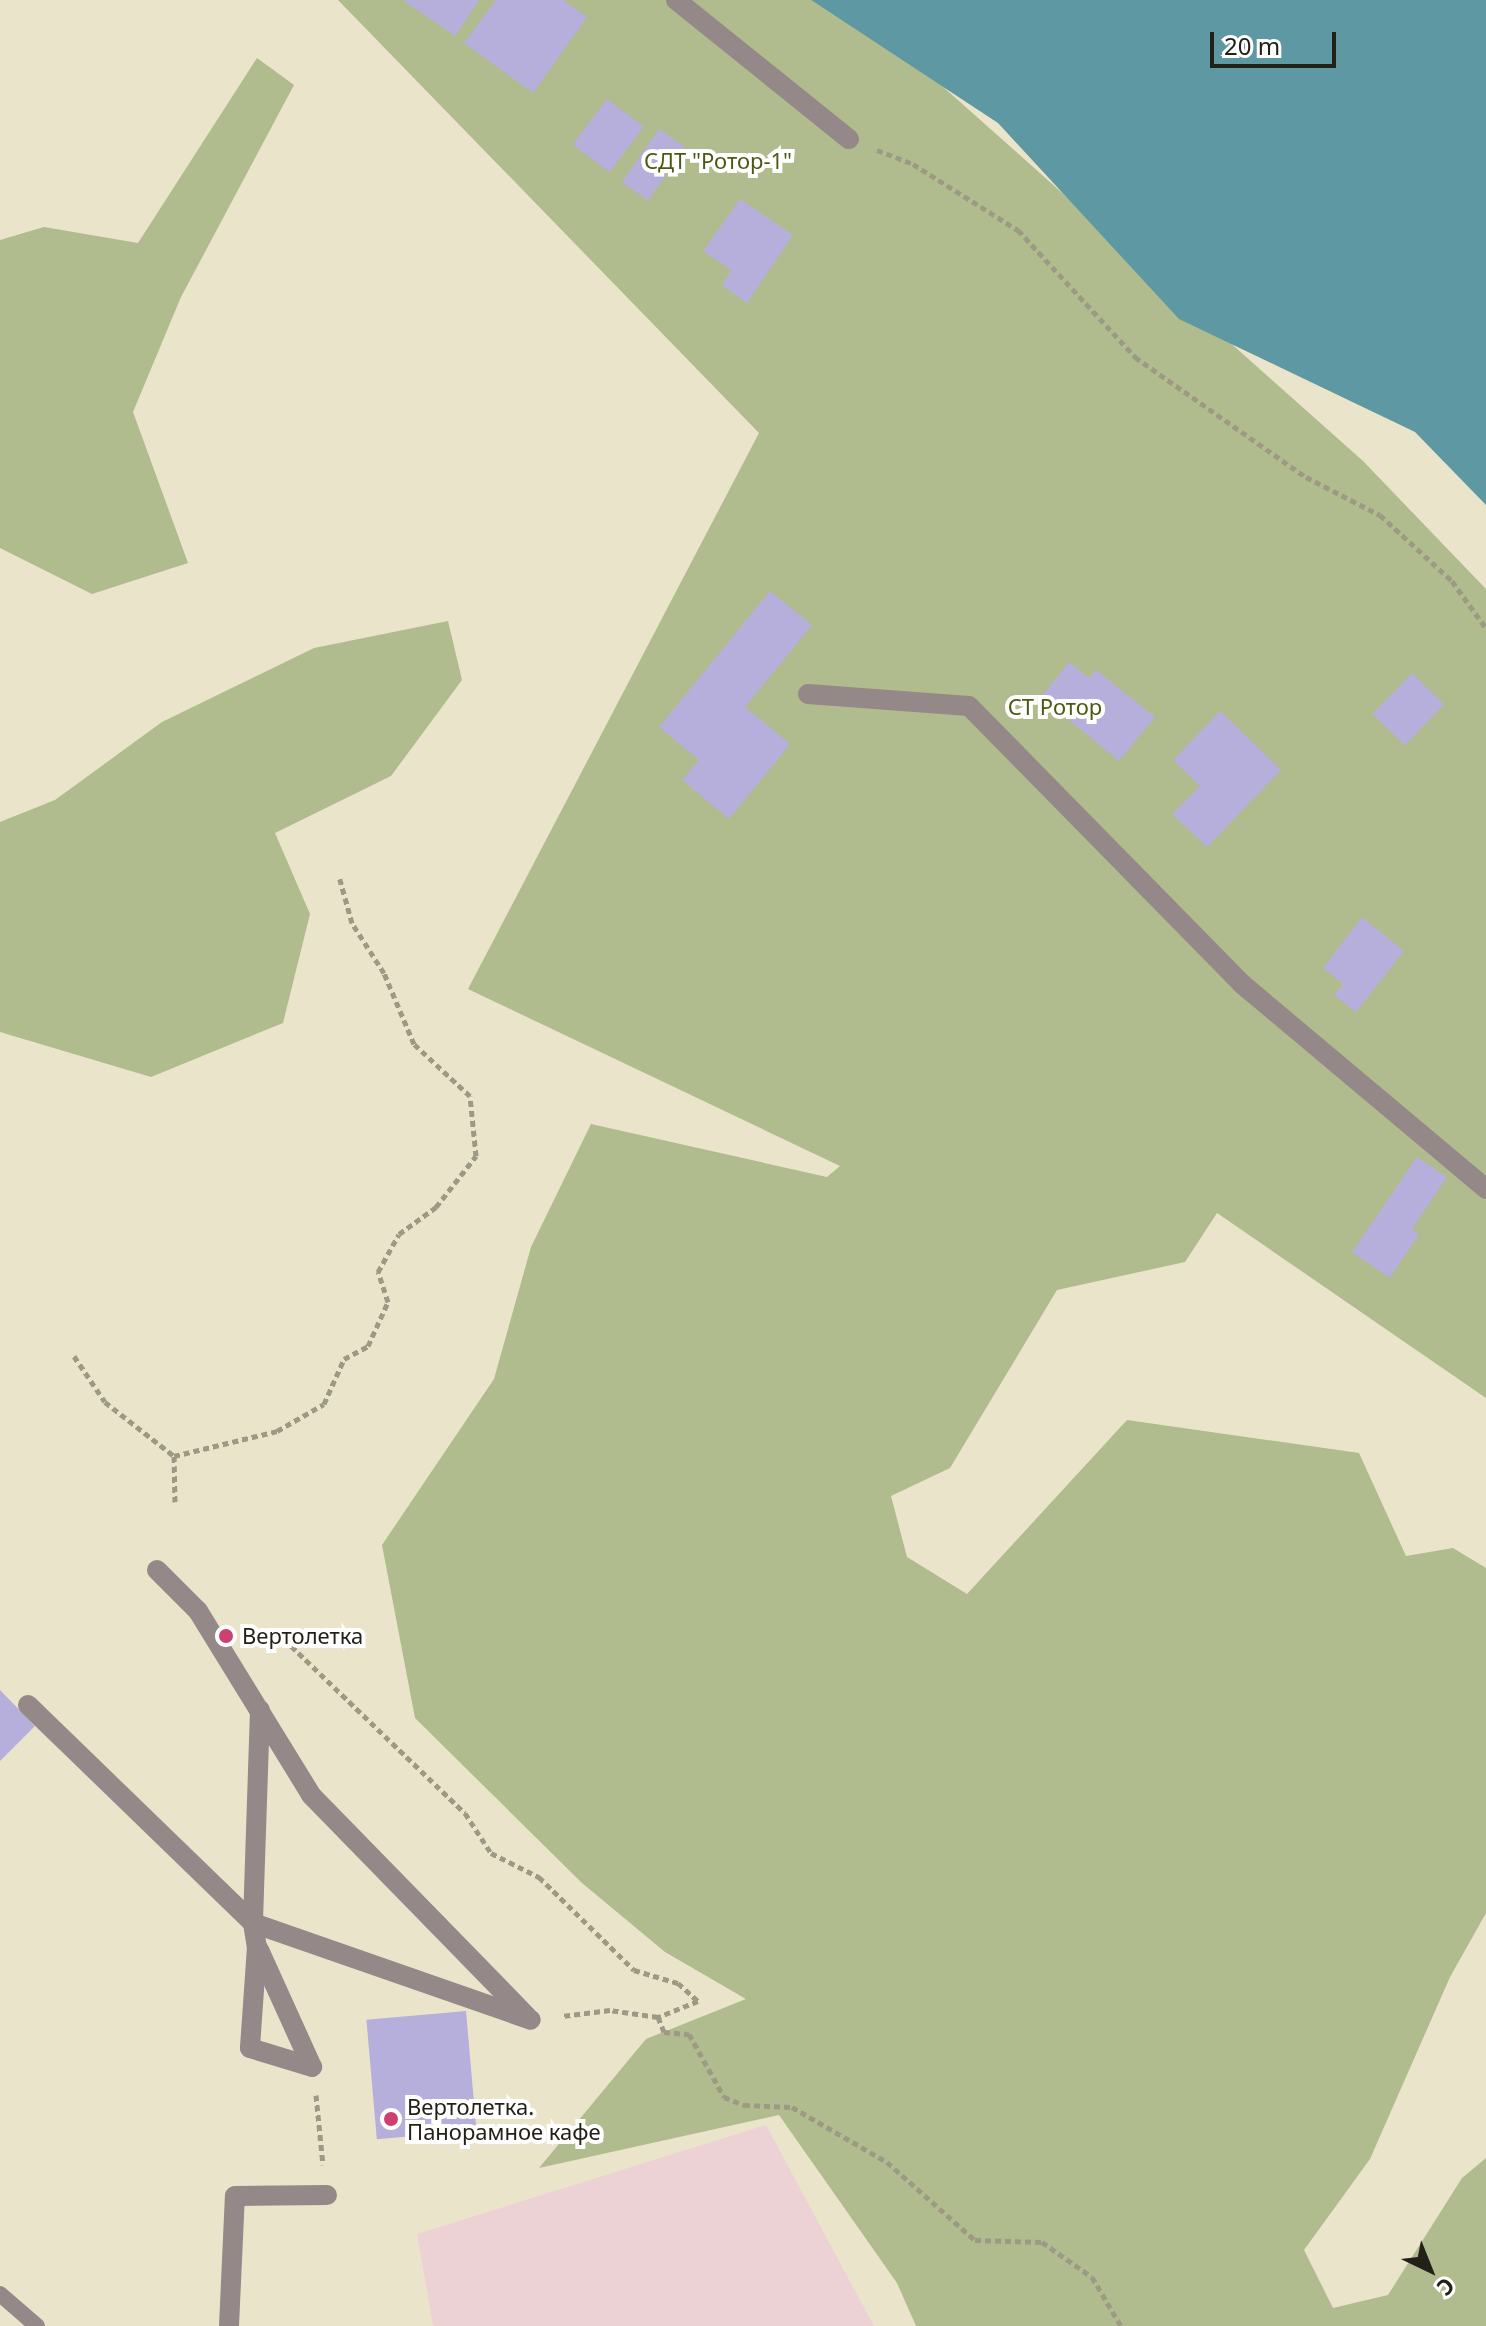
<!DOCTYPE html>
<meta charset="utf-8">
<style>
body{margin:0}
#map{position:relative;width:1486px;height:2326px;overflow:hidden;background:#eae5ca;font-family:"Noto Sans",sans-serif}
div>[style]{position:absolute}
[style*='--x']{left:calc(var(--x)*1px);top:calc(var(--y)*1px);width:calc(var(--w)*1px);rotate:calc(var(--a)*1deg)}
.industrial>*{inset:0;background:#edd2d5}
.green>*{inset:0;background:#b0bb8e}
.water>*{inset:0;background:#5e99a3}
.building>*{inset:0;background:#b6afdb;transform-origin:0 0}
.path>*{height:5px;margin-top:-2.5px;transform-origin:0;background:repeating-linear-gradient(90deg,#9c9984 0 6px,transparent 0 10px)}
.service>*{height:16px;margin:-8px;padding:0 8px;transform-origin:8px;border-radius:8px;background:#958888}
.pedestrian>*{height:20px;margin:-10px;padding:0 10px;transform-origin:10px;border-radius:10px;background:#958888}
.minor>*{height:20px;margin:-10px;padding:0 10px;transform-origin:10px;border-radius:10px;background:#958888}
.dots>*{width:22px;height:22px;translate:-50% -50%;box-sizing:border-box;border:4px solid #fff;border-radius:50%}
span{translate:-50% -50%;white-space:nowrap;text-align:center;line-height:1.15;-webkit-text-stroke:8px #fff;paint-order:stroke}
.park-label{font-size:22px;color:#4d5911}
.poi-label{font-size:22px;color:#232117}
.left{translate:0 -50%;text-align:left}
.north{position:absolute;left:1390px;top:2230px;width:80px;height:80px;-webkit-text-stroke:6px #fff;paint-order:stroke;rotate:137deg;font-size:22px;font-weight:700;line-height:32px;text-align:center;color:#232117}
.north::after{content:'';display:block;margin:auto;width:28px;height:36px;background:#232117;clip-path:polygon(50% 0,100% 100%,50% 72%,0 100%)}
.scale{position:absolute;left:1210px;top:32px;width:126px;height:36px;box-sizing:border-box;border:4px solid #232117;border-top:0;padding-left:10px;font-size:24px;line-height:28px;white-space:nowrap;color:#232117;-webkit-text-stroke:6px #fff;paint-order:stroke}
</style>
<div id="map">
<div class="industrial">
<i style="clip-path:polygon(766px 2125px,874px 2326px,433px 2326px,417px 2234px)"></i>
</div>
<div class="green">
<i style="clip-path:polygon(338px 0,811px 0,941px 85px,1363px 461px,1486px 589px,1486px 1398px,1217px 1213px,1185px 1262px,1057px 1290px,950px 1468px,891px 1496px,907px 1557px,967px 1594px,1127px 1420px,1359px 1453px,1406px 1556px,1453px 1548px,1486px 1568px,1486px 1913px,1450px 1977px,1370px 2159px,1304px 2250px,1333px 2308px,1388px 2295px,1462px 2178px,1486px 2158px,1486px 2326px,916px 2326px,897px 2283px,779px 2115px,539px 2168px,646px 2039px,746px 1999px,665px 1952px,582px 1883px,415px 1718px,382px 1545px,494px 1379px,531px 1247px,591px 1124px,827px 1177px,840px 1166px,468px 989px,759px 433px)"></i>
<i style="clip-path:polygon(257px 58px,294px 85px,181px 297px,133px 412px,188px 563px,92px 594px,0 548px,0 240px,44px 227px,138px 243px)"></i>
<i style="clip-path:polygon(448px 621px,462px 680px,391px 776px,275px 833px,310px 914px,283px 1023px,151px 1077px,0 1032px,0 822px,55px 800px,162px 722px,314px 648px)"></i>
</div>
<div class="water">
<i style="clip-path:polygon(811px 0,1486px 0,1486px 505px,1415px 432px,1179px 319px,998px 123px)"></i>
</div>
<div class="building">
<i style="clip-path:polygon(403px 0,479px 0,455px 36px)"></i>
<i style="clip-path:polygon(496px 0,563px 0,587px 17px,533px 93px,464px 43px)"></i>
<i style="left:607px;top:99px;width:46px;height:57px;rotate:37deg"></i>
<i style="left:659px;top:129px;width:32px;height:65px;rotate:35deg"></i>
<i style="clip-path:polygon(740px 199px,793px 235px,747px 303px,722px 285px,731px 270px,703px 251px)"></i>
<i style="clip-path:polygon(770px 591px,812px 625px,745px 707px,790px 744px,729px 819px,682px 780px,699px 760px,659px 727px)"></i>
<i style="clip-path:polygon(1069px 662px,1089px 678px,1096px 670px,1155px 717px,1119px 761px,1041px 697px)"></i>
<i style="left:1412px;top:673px;width:45px;height:57px;rotate:44deg"></i>
<i style="clip-path:polygon(1220px 711px,1281px 770px,1207px 847px,1172px 814px,1200px 786px,1173px 760px)"></i>
<i style="clip-path:polygon(1362px 917px,1404px 951px,1356px 1012px,1334px 995px,1343px 984px,1323px 968px)"></i>
<i style="clip-path:polygon(1417px 1157px,1447px 1177px,1412px 1229px,1419px 1234px,1390px 1278px,1352px 1252px)"></i>
<i style="clip-path:polygon(0 1690px,35px 1726px,0 1761px)"></i>
<i style="left:466px;top:2011px;width:120px;height:100px;rotate:85deg"></i>
</div>
<div class="path">
<i style="--x:877;--y:150;--w:39;--a:21"></i>
<i style="--x:913;--y:164;--w:124;--a:32.2"></i>
<i style="--x:1018;--y:230;--w:173;--a:47.3"></i>
<i style="--x:1135;--y:357;--w:209;--a:35.1"></i>
<i style="--x:1306;--y:477;--w:83;--a:27.2"></i>
<i style="--x:1380;--y:515;--w:98;--a:42.5"></i>
<i style="--x:1452;--y:581;--w:58;--a:54.1"></i>
<i style="--x:74;--y:1356;--w:55;--a:56"></i>
<i style="--x:105;--y:1402;--w:88;--a:38"></i>
<i style="--x:175;--y:1502;--w:46;--a:-91.2"></i>
<i style="--x:174;--y:1456;--w:106;--a:-13.6"></i>
<i style="--x:277;--y:1431;--w:54;--a:-29.9"></i>
<i style="--x:324;--y:1404;--w:49;--a:-66"></i>
<i style="--x:344;--y:1359;--w:27;--a:-28"></i>
<i style="--x:368;--y:1346;--w:48;--a:-65.6"></i>
<i style="--x:388;--y:1302;--w:32;--a:-108"></i>
<i style="--x:378;--y:1272;--w:43;--a:-61.1"></i>
<i style="--x:399;--y:1234;--w:46;--a:-36.1"></i>
<i style="--x:436;--y:1207;--w:65;--a:-51.9"></i>
<i style="--x:476;--y:1156;--w:60;--a:-95.7"></i>
<i style="--x:470;--y:1096;--w:76;--a:-137.1"></i>
<i style="--x:414;--y:1044;--w:77;--a:-112.9"></i>
<i style="--x:384;--y:973;--w:59;--a:-122.6"></i>
<i style="--x:352;--y:923;--w:49;--a:-105.5"></i>
<i style="--x:284;--y:1639;--w:251;--a:43.9"></i>
<i style="--x:465;--y:1813;--w:48;--a:57"></i>
<i style="--x:491;--y:1853;--w:54;--a:26.6"></i>
<i style="--x:539;--y:1877;--w:133;--a:44.4"></i>
<i style="--x:634;--y:1970;--w:46;--a:16.5"></i>
<i style="--x:678;--y:1983;--w:27;--a:42"></i>
<i style="--x:698;--y:2001;--w:43;--a:158.2"></i>
<i style="--x:658;--y:2017;--w:49;--a:-171.7"></i>
<i style="--x:610;--y:2010;--w:48;--a:172.9"></i>
<i style="--x:658;--y:2017;--w:16;--a:68"></i>
<i style="--x:664;--y:2032;--w:25;--a:5"></i>
<i style="--x:689;--y:2034;--w:72;--a:60.9"></i>
<i style="--x:724;--y:2097;--w:22;--a:22"></i>
<i style="--x:744;--y:2105;--w:48;--a:2.4"></i>
<i style="--x:792;--y:2107;--w:110;--a:30.1"></i>
<i style="--x:887;--y:2162;--w:118;--a:41.6"></i>
<i style="--x:975;--y:2240;--w:67;--a:1.7"></i>
<i style="--x:1042;--y:2242;--w:61;--a:35"></i>
<i style="--x:1092;--y:2277;--w:57;--a:59.4"></i>
<i style="--x:316;--y:2095;--w:70;--a:84.3"></i>
</div>
<div class="service">
<i style="--x:0;--y:2294;--w:49;--a:40.9"></i>
</div>
<div class="pedestrian">
<i style="--x:157;--y:1570;--w:58;--a:45"></i>
<i style="--x:198;--y:1611;--w:216;--a:58.4"></i>
<i style="--x:311;--y:1795;--w:310;--a:45.7"></i>
<i style="--x:28;--y:1705;--w:313;--a:44.1"></i>
<i style="--x:253;--y:1923;--w:294;--a:19.2"></i>
<i style="--x:260;--y:1710;--w:213;--a:91.9"></i>
<i style="--x:253;--y:1923;--w:24;--a:81"></i>
<i style="--x:257;--y:1947;--w:101;--a:94"></i>
<i style="--x:250;--y:2048;--w:65;--a:17"></i>
<i style="--x:259;--y:1950;--w:128;--a:65.6"></i>
</div>
<div class="minor">
<i style="--x:676;--y:0;--w:222;--a:38.8"></i>
<i style="--x:808;--y:694;--w:161;--a:4.3"></i>
<i style="--x:969;--y:706;--w:390;--a:45.5"></i>
<i style="--x:1242;--y:984;--w:319;--a:40"></i>
<i style="--x:229;--y:2326;--w:130;--a:-87.4"></i>
<i style="--x:235;--y:2196;--w:92;--a:-0.6"></i>
</div>
<div class="dots">
<i style="left:226px;top:1636px;background:#cd406f"></i>
<i style="left:391px;top:2119px;background:#cd406f"></i>
</div>
<div class="park-label">
<span style="left:718px;top:161px">СДТ "Ротор-1"</span>
<span style="left:1055px;top:707px">СТ Ротор</span>
</div>
<div class="poi-label">
<span class="left" style="left:242px;top:1636px">Вертолетка</span>
<span class="left" style="left:407px;top:2119px">Вертолетка.<br>Панорамное кафе</span>
</div>
<div class="north">С</div>
<div class="scale">20 m</div>
</div>
